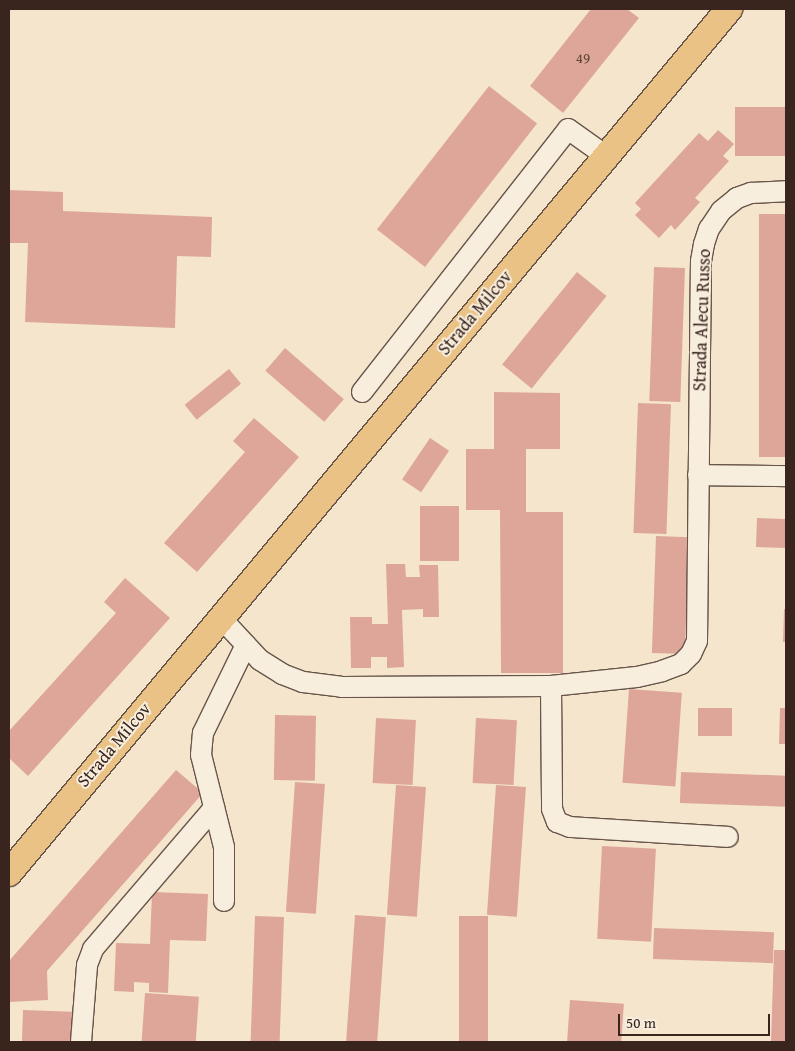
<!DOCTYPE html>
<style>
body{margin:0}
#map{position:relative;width:795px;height:1051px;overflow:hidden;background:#f4e5cc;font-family:"Gentium Book Plus",serif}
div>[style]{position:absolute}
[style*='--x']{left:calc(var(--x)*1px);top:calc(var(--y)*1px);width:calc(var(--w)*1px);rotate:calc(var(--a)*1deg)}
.building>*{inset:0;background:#dea699;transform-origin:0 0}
.roads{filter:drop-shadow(1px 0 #68554a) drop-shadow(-1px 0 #68554a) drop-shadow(0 1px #68554a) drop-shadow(0 -1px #68554a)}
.minor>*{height:20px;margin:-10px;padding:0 10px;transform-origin:10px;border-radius:10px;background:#f8eede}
.major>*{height:26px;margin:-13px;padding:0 13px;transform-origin:13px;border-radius:13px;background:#eac286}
span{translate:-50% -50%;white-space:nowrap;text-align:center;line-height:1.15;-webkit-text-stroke:4px #f8eede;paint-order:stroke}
.number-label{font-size:15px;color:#62453d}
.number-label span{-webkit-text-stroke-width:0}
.street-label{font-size:18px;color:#39251e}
.frame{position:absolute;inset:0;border:10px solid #39251e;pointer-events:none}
.scale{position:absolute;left:618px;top:1014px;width:152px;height:22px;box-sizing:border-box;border:2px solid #39251e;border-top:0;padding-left:6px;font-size:15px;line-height:18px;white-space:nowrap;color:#39251e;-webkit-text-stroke:4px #f8eede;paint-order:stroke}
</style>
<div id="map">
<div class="building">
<i style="clip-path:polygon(591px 9px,627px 9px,639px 18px,563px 113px,530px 86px)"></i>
<i style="left:489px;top:86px;width:61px;height:182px;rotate:38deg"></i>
<i style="left:735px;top:107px;width:51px;height:49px"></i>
<i style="clip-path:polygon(718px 130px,734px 144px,723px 156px,729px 161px,695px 198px,700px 202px,675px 230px,671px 225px,659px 238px,635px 215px,641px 209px,635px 203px,699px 133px,708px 141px)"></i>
<i style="clip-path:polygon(9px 190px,63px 192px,63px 211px,212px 217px,211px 257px,177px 256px,175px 328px,25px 322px,28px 243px,9px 243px)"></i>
<i style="left:759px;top:214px;width:27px;height:243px"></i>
<i style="left:654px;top:267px;width:31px;height:134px;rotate:2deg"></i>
<i style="left:577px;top:272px;width:38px;height:119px;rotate:39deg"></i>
<i style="left:285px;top:348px;width:78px;height:30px;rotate:41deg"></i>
<i style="left:229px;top:369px;width:19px;height:57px;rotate:51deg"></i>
<i style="clip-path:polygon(494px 392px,560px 393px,560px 449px,526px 449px,526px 512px,563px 512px,563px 673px,501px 673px,500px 510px,466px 510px,466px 449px,494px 449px)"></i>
<i style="left:638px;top:403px;width:33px;height:130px;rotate:2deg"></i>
<i style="clip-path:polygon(254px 418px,299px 457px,197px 572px,164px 543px,245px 452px,233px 441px)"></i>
<i style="left:430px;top:438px;width:23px;height:50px;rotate:34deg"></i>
<i style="left:420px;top:506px;width:39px;height:55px"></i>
<i style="left:757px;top:518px;width:29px;height:29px;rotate:2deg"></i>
<i style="left:656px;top:536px;width:33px;height:117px;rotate:2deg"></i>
<i style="clip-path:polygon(386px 564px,405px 564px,406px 577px,420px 577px,419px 565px,438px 565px,439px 617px,423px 617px,423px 609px,402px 610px,404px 667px,387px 668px,387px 657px,371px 657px,371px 668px,351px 668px,350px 617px,372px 617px,372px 624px,388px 624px)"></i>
<i style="clip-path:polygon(125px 578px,170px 618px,28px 776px,9px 758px,9px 731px,116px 613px,104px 602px)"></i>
<i style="clip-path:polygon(784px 609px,786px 609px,786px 642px,783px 642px)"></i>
<i style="left:629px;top:689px;width:53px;height:94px;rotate:4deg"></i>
<i style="left:698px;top:708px;width:34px;height:28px"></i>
<i style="clip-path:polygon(780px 708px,786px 708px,786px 744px,779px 744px)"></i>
<i style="left:275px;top:715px;width:41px;height:65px;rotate:1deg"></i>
<i style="left:376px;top:718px;width:40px;height:65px;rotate:3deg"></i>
<i style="left:476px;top:718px;width:41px;height:65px;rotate:3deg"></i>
<i style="clip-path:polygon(176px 770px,203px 793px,47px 971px,48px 1000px,9px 1002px,9px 961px)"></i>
<i style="left:681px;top:772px;width:105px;height:31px;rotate:2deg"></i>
<i style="left:295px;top:782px;width:30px;height:130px;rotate:4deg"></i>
<i style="left:396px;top:785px;width:30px;height:130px;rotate:4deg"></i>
<i style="left:496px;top:785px;width:30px;height:130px;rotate:4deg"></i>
<i style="left:602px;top:846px;width:54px;height:93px;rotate:3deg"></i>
<i style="clip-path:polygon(152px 892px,208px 894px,206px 941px,170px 940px,168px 993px,149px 992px,149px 983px,134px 982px,134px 992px,114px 991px,116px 943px,150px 944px)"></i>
<i style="left:355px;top:915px;width:31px;height:127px;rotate:4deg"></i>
<i style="left:255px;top:916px;width:29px;height:126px;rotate:2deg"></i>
<i style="left:459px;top:916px;width:29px;height:126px"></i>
<i style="left:654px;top:928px;width:120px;height:31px;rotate:2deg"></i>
<i style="clip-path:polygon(774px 950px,786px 950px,786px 1042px,771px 1042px)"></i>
<i style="left:145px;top:993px;width:54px;height:49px;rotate:4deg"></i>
<i style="left:570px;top:1000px;width:54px;height:42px;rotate:4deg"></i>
<i style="left:23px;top:1010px;width:56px;height:32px;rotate:2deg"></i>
</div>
<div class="roads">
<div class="minor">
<i style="--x:362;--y:392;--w:334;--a:-51.9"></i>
<i style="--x:568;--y:129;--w:47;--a:35.4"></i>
<i style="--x:698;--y:475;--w:88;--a:0.7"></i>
<i style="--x:220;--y:617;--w:59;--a:47.1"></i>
<i style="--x:260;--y:660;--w:26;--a:32"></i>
<i style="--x:282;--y:674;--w:22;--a:21"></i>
<i style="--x:303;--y:682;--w:38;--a:7"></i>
<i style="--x:341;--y:687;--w:210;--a:-0.3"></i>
<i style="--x:551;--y:686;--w:86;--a:-6"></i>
<i style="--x:637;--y:677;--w:26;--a:-13"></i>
<i style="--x:662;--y:671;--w:20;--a:-20"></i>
<i style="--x:681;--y:664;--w:14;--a:-45"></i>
<i style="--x:691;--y:654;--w:14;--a:-65"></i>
<i style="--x:697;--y:641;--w:380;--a:-89.4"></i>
<i style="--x:701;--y:261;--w:17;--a:-80"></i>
<i style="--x:704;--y:244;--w:16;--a:-72"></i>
<i style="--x:709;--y:229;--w:22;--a:-56"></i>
<i style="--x:721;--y:211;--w:21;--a:-39"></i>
<i style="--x:737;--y:198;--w:15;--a:-20"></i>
<i style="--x:751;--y:193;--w:35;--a:-3"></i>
<i style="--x:551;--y:686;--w:123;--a:89.5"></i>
<i style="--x:552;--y:809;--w:14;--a:69"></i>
<i style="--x:557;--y:822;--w:14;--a:21"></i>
<i style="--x:570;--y:827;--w:158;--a:3.6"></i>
<i style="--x:224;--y:901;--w:54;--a:-90"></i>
<i style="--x:224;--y:847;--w:95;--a:-104"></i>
<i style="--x:201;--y:755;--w:22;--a:-85"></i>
<i style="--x:203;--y:733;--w:98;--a:-64"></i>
<i style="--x:81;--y:1042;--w:77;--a:-85.5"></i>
<i style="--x:87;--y:965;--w:17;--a:-69"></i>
<i style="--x:93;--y:949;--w:186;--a:-49.4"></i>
</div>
<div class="major">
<i style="--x:9;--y:873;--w:1125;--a:-50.19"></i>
</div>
</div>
<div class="number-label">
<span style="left:583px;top:58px">49</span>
</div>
<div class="street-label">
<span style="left:475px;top:313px;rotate:-50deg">Strada Milcov</span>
<span style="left:702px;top:320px;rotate:-88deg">Strada Alecu Russo</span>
<span style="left:114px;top:745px;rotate:-50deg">Strada Milcov</span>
</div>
<div class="frame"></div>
<div class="scale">50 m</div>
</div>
